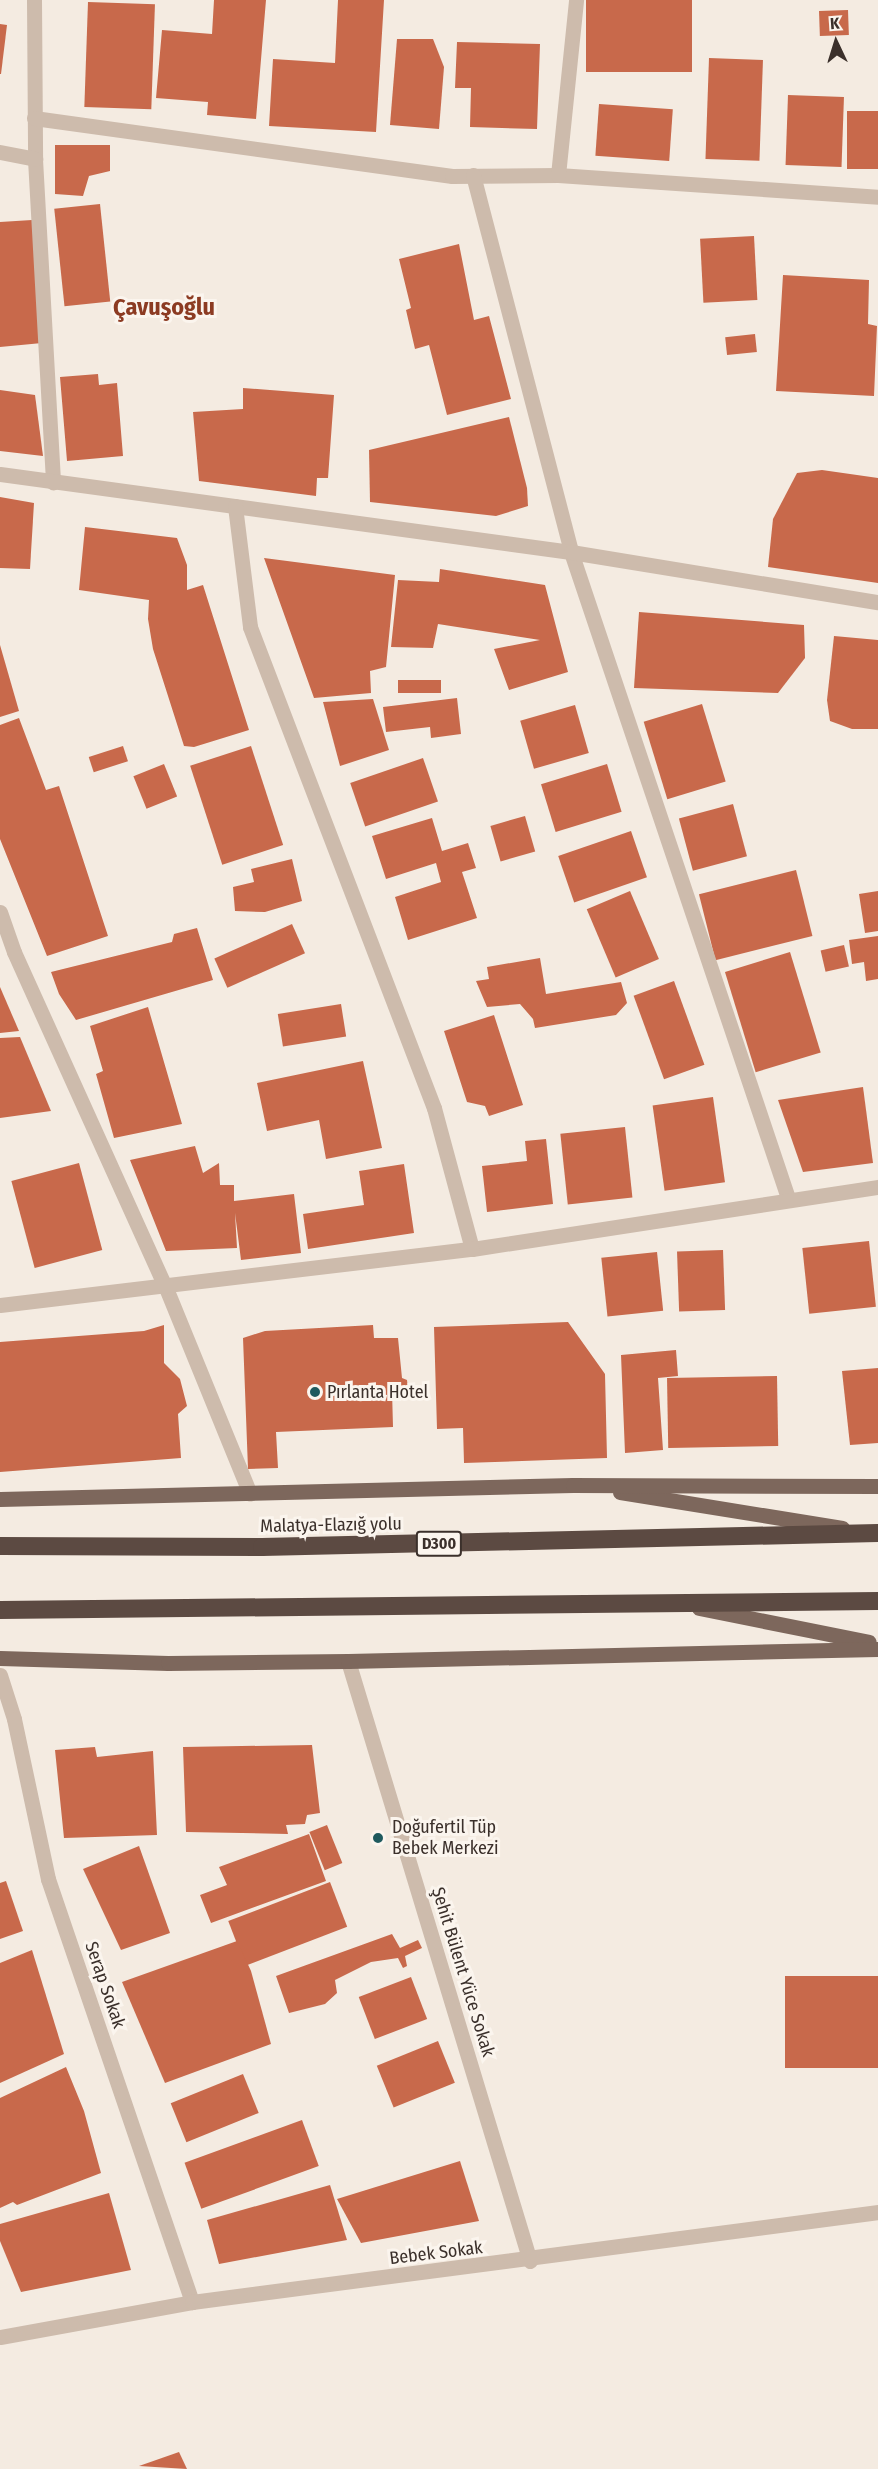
<!DOCTYPE html>
<meta charset="utf-8">
<style>
body{margin:0}
#map{position:relative;width:878px;height:2469px;overflow:hidden;background:#f4ebe1;font-family:"Fira Sans Condensed",sans-serif}
div>[style]{position:absolute}
[style*='--x']{left:calc(var(--x)*1px);top:calc(var(--y)*1px);width:calc(var(--w)*1px);rotate:calc(var(--a)*1deg)}
.building>*{inset:0;background:#c8694b;transform-origin:0 0}
.minor>*{height:15px;margin:-7.5px;padding:0 7.5px;transform-origin:7.5px;border-radius:7.5px;background:#cdbbac}
.major>*{height:15px;margin:-7.5px;padding:0 7.5px;transform-origin:7.5px;border-radius:7.5px;background:#7d675c}
.highway>*{height:18px;margin:-9px;padding:0 9px;transform-origin:9px;border-radius:9px;background:#5c4a42}
.dots>*{width:16px;height:16px;translate:-50% -50%;box-sizing:border-box;border:3px solid #fbf5ee;border-radius:50%}
span{translate:-50% -50%;white-space:nowrap;text-align:center;line-height:1.15;-webkit-text-stroke:6px #fbf5ee;paint-order:stroke}
.shield-label span{padding:2px 4px;background:#fbf5ee;border:2px solid;border-radius:4px;-webkit-text-stroke-width:0}
.shield-label{font-size:16px;color:#3b302b;font-weight:700}
.poi-label{font-size:18px;color:#3b302b}
.left{translate:0 -50%;text-align:left}
.street-label{font-size:18px;color:#3b302b}
.district-label{font-size:24px;color:#8c3b22;font-weight:700}
.north{position:absolute;left:806px;top:12px;width:60px;height:60px;-webkit-text-stroke:4px #fbf5ee;paint-order:stroke;rotate:356deg;font-size:16px;font-weight:700;line-height:24px;text-align:center;color:#3b302b}
.north::after{content:'';display:block;margin:auto;width:21px;height:27px;background:#3b302b;clip-path:polygon(50% 0,100% 100%,50% 72%,0 100%)}
</style>
<div id="map">
<div class="building">
<i style="clip-path:polygon(214px 0,266px 0,256px 119px,207px 115px,208px 102px,156px 98px,162px 30px,212px 34px)"></i>
<i style="clip-path:polygon(338px 0,384px 0,376px 132px,269px 126px,273px 59px,335px 63px)"></i>
<i style="left:586px;top:0;width:106px;height:72px"></i>
<i style="left:88px;top:2px;width:67px;height:105px;rotate:2deg"></i>
<i style="left:848px;top:10px;width:25px;height:29px;rotate:88deg"></i>
<i style="clip-path:polygon(0 24px,7px 25px,1px 74px,0 74px)"></i>
<i style="clip-path:polygon(397px 39px,433px 39px,444px 67px,439px 129px,390px 125px)"></i>
<i style="clip-path:polygon(457px 42px,540px 44px,537px 129px,470px 127px,471px 88px,455px 88px)"></i>
<i style="left:709px;top:58px;width:54px;height:101px;rotate:2deg"></i>
<i style="left:788px;top:95px;width:56px;height:70px;rotate:2deg"></i>
<i style="left:599px;top:104px;width:74px;height:52px;rotate:4deg"></i>
<i style="left:847px;top:111px;width:31px;height:58px"></i>
<i style="clip-path:polygon(55px 145px,110px 145px,110px 171px,89px 176px,83px 196px,55px 194px)"></i>
<i style="left:100px;top:204px;width:98px;height:46px;rotate:84deg"></i>
<i style="clip-path:polygon(32px 220px,42px 343px,0 347px,0 222px)"></i>
<i style="left:754px;top:236px;width:64px;height:54px;rotate:87deg"></i>
<i style="clip-path:polygon(459px 244px,474px 320px,489px 316px,511px 399px,447px 415px,429px 345px,415px 349px,406px 310px,411px 308px,399px 259px)"></i>
<i style="clip-path:polygon(783px 275px,869px 280px,868px 324px,877px 326px,874px 396px,776px 391px)"></i>
<i style="left:755px;top:334px;width:18px;height:30px;rotate:84deg"></i>
<i style="clip-path:polygon(98px 374px,99px 385px,117px 383px,123px 456px,67px 461px,60px 377px)"></i>
<i style="clip-path:polygon(243px 388px,334px 395px,328px 478px,317px 478px,316px 496px,199px 481px,193px 412px,243px 409px)"></i>
<i style="clip-path:polygon(0 390px,35px 395px,43px 456px,0 451px)"></i>
<i style="clip-path:polygon(509px 417px,527px 488px,528px 506px,496px 516px,370px 502px,369px 450px)"></i>
<i style="clip-path:polygon(822px 470px,878px 478px,878px 583px,768px 567px,773px 519px,797px 473px)"></i>
<i style="clip-path:polygon(0 497px,34px 503px,30px 569px,0 568px)"></i>
<i style="clip-path:polygon(85px 527px,177px 538px,187px 565px,187px 590px,203px 585px,249px 730px,194px 747px,184px 746px,153px 649px,148px 619px,149px 600px,79px 590px)"></i>
<i style="clip-path:polygon(264px 558px,395px 575px,386px 667px,370px 671px,371px 693px,314px 698px)"></i>
<i style="clip-path:polygon(440px 569px,545px 585px,568px 672px,509px 690px,494px 649px,540px 640px,438px 624px,433px 648px,391px 647px,398px 580px,439px 582px)"></i>
<i style="clip-path:polygon(639px 612px,804px 625px,805px 658px,778px 693px,634px 688px)"></i>
<i style="clip-path:polygon(834px 636px,878px 640px,878px 729px,852px 729px,830px 721px,827px 700px)"></i>
<i style="clip-path:polygon(0 645px,19px 711px,0 717px)"></i>
<i style="left:441px;top:680px;width:13px;height:43px;rotate:90deg"></i>
<i style="clip-path:polygon(457px 698px,461px 734px,431px 738px,430px 727px,386px 732px,383px 707px)"></i>
<i style="clip-path:polygon(373px 699px,389px 750px,340px 766px,323px 702px)"></i>
<i style="left:702px;top:704px;width:81px;height:61px;rotate:73deg"></i>
<i style="left:575px;top:705px;width:50px;height:57px;rotate:74deg"></i>
<i style="clip-path:polygon(19px 718px,46px 790px,59px 786px,108px 936px,47px 956px,0 839px,0 725px)"></i>
<i style="left:123px;top:746px;width:16px;height:36px;rotate:72deg"></i>
<i style="left:251px;top:746px;width:104px;height:64px;rotate:72deg"></i>
<i style="left:423px;top:758px;width:46px;height:77px;rotate:71deg"></i>
<i style="left:164px;top:764px;width:35px;height:33px;rotate:68deg"></i>
<i style="left:607px;top:764px;width:50px;height:69px;rotate:73deg"></i>
<i style="left:733px;top:804px;width:54px;height:56px;rotate:75deg"></i>
<i style="left:525px;top:816px;width:37px;height:36px;rotate:74deg"></i>
<i style="clip-path:polygon(432px 818px,442px 851px,468px 843px,476px 868px,462px 872px,477px 918px,408px 940px,395px 897px,441px 882px,436px 863px,386px 879px,372px 836px)"></i>
<i style="left:631px;top:831px;width:49px;height:77px;rotate:71deg"></i>
<i style="clip-path:polygon(292px 859px,302px 901px,265px 912px,235px 911px,233px 887px,254px 882px,251px 869px)"></i>
<i style="left:796px;top:870px;width:68px;height:100px;rotate:76deg"></i>
<i style="left:630px;top:891px;width:74px;height:47px;rotate:67deg"></i>
<i style="clip-path:polygon(878px 891px,878px 931px,865px 933px,859px 894px)"></i>
<i style="left:292px;top:924px;width:32px;height:85px;rotate:66deg"></i>
<i style="clip-path:polygon(197px 928px,213px 980px,76px 1020px,59px 994px,51px 972px,172px 942px,174px 934px)"></i>
<i style="clip-path:polygon(878px 936px,878px 979px,866px 981px,864px 962px,852px 964px,849px 940px)"></i>
<i style="left:844px;top:945px;width:22px;height:24px;rotate:77deg"></i>
<i style="left:790px;top:952px;width:105px;height:68px;rotate:73deg"></i>
<i style="clip-path:polygon(540px 958px,546px 994px,621px 982px,627px 1003px,616px 1015px,535px 1028px,533px 1019px,520px 1004px,487px 1007px,476px 981px,489px 979px,487px 967px)"></i>
<i style="left:674px;top:981px;width:89px;height:43px;rotate:70deg"></i>
<i style="clip-path:polygon(0 987px,19px 1031px,0 1033px)"></i>
<i style="left:341px;top:1004px;width:33px;height:64px;rotate:81deg"></i>
<i style="clip-path:polygon(148px 1007px,182px 1124px,114px 1138px,96px 1074px,103px 1071px,90px 1026px)"></i>
<i style="clip-path:polygon(494px 1015px,523px 1105px,489px 1116px,485px 1106px,467px 1102px,444px 1031px)"></i>
<i style="clip-path:polygon(20px 1037px,51px 1111px,0 1118px,0 1038px)"></i>
<i style="clip-path:polygon(363px 1061px,382px 1148px,326px 1159px,319px 1120px,267px 1131px,257px 1083px)"></i>
<i style="clip-path:polygon(863px 1087px,873px 1163px,803px 1172px,778px 1100px)"></i>
<i style="left:713px;top:1097px;width:86px;height:61px;rotate:82deg"></i>
<i style="left:625px;top:1127px;width:71px;height:65px;rotate:84deg"></i>
<i style="clip-path:polygon(546px 1139px,553px 1204px,487px 1212px,482px 1166px,527px 1161px,525px 1141px)"></i>
<i style="clip-path:polygon(195px 1146px,203px 1173px,219px 1163px,220px 1185px,234px 1185px,234px 1201px,294px 1194px,301px 1253px,241px 1260px,235px 1213px,237px 1248px,166px 1251px,130px 1160px)"></i>
<i style="left:79px;top:1163px;width:90px;height:70px;rotate:75deg"></i>
<i style="clip-path:polygon(404px 1164px,414px 1233px,308px 1249px,303px 1214px,364px 1205px,359px 1171px)"></i>
<i style="left:869px;top:1241px;width:66px;height:67px;rotate:84deg"></i>
<i style="left:723px;top:1250px;width:60px;height:46px;rotate:88deg"></i>
<i style="left:657px;top:1252px;width:59px;height:56px;rotate:84deg"></i>
<i style="clip-path:polygon(568px 1322px,605px 1374px,607px 1458px,464px 1463px,463px 1428px,437px 1429px,434px 1327px)"></i>
<i style="clip-path:polygon(164px 1325px,164px 1363px,180px 1379px,187px 1406px,178px 1414px,181px 1458px,0 1472px,0 1342px,144px 1331px)"></i>
<i style="clip-path:polygon(373px 1325px,374px 1338px,398px 1338px,402px 1378px,407px 1380px,408px 1390px,392px 1390px,393px 1427px,276px 1432px,278px 1468px,248px 1469px,243px 1338px,265px 1331px)"></i>
<i style="clip-path:polygon(676px 1350px,678px 1376px,658px 1378px,663px 1450px,625px 1453px,621px 1355px)"></i>
<i style="clip-path:polygon(878px 1368px,878px 1443px,850px 1445px,842px 1371px)"></i>
<i style="left:777px;top:1376px;width:70px;height:110px;rotate:89deg"></i>
<i style="clip-path:polygon(312px 1745px,320px 1813px,307px 1815px,305px 1824px,286px 1825px,288px 1834px,186px 1832px,183px 1747px)"></i>
<i style="clip-path:polygon(95px 1747px,97px 1757px,153px 1751px,157px 1835px,64px 1838px,55px 1750px)"></i>
<i style="left:327px;top:1825px;width:41px;height:19px;rotate:68deg"></i>
<i style="clip-path:polygon(309px 1834px,326px 1881px,211px 1923px,200px 1895px,227px 1885px,219px 1867px)"></i>
<i style="clip-path:polygon(139px 1846px,170px 1933px,121px 1950px,83px 1869px)"></i>
<i style="clip-path:polygon(6px 1881px,23px 1931px,0 1939px,0 1883px)"></i>
<i style="left:330px;top:1882px;width:48px;height:109px;rotate:69deg"></i>
<i style="clip-path:polygon(392px 1934px,400px 1948px,418px 1940px,422px 1948px,405px 1956px,407px 1966px,403px 1968px,398px 1958px,371px 1962px,335px 1980px,337px 1993px,325px 2004px,289px 2013px,276px 1976px)"></i>
<i style="clip-path:polygon(237px 1941px,251px 1971px,271px 2044px,165px 2083px,122px 1982px)"></i>
<i style="clip-path:polygon(32px 1950px,64px 2054px,0 2083px,0 1963px)"></i>
<i style="left:878px;top:1976px;width:92px;height:93px;rotate:90deg"></i>
<i style="left:411px;top:1977px;width:45px;height:56px;rotate:69deg"></i>
<i style="left:438px;top:2041px;width:45px;height:66px;rotate:68deg"></i>
<i style="clip-path:polygon(66px 2067px,84px 2111px,101px 2173px,17px 2205px,13px 2202px,0 2208px,0 2098px)"></i>
<i style="left:243px;top:2074px;width:42px;height:78px;rotate:68deg"></i>
<i style="left:302px;top:2120px;width:49px;height:125px;rotate:70deg"></i>
<i style="clip-path:polygon(460px 2161px,479px 2221px,361px 2243px,337px 2199px)"></i>
<i style="clip-path:polygon(330px 2185px,347px 2240px,219px 2264px,207px 2220px)"></i>
<i style="clip-path:polygon(109px 2193px,131px 2270px,21px 2292px,0 2241px,0 2224px)"></i>
<i style="clip-path:polygon(179px 2452px,187px 2469px,139px 2466px)"></i>
</div>
<div class="minor">
<i style="--x:34;--y:0;--w:159;--a:89.6"></i>
<i style="--x:35;--y:159;--w:324;--a:86.8"></i>
<i style="--x:34;--y:118;--w:422;--a:7.9"></i>
<i style="--x:452;--y:176;--w:106;--a:-0.5"></i>
<i style="--x:558;--y:175;--w:321;--a:3.9"></i>
<i style="--x:0;--y:152;--w:36;--a:11"></i>
<i style="--x:473;--y:175;--w:390;--a:75.4"></i>
<i style="--x:571;--y:552;--w:681;--a:71.43"></i>
<i style="--x:558;--y:175;--w:176;--a:-84.1"></i>
<i style="--x:0;--y:474;--w:576;--a:7.78"></i>
<i style="--x:571;--y:552;--w:311;--a:9.3"></i>
<i style="--x:235;--y:506;--w:122;--a:82.9"></i>
<i style="--x:250;--y:627;--w:515;--a:69.07"></i>
<i style="--x:434;--y:1108;--w:146;--a:74.9"></i>
<i style="--x:472;--y:1249;--w:411;--a:-8.7"></i>
<i style="--x:0;--y:912;--w:42;--a:70.7"></i>
<i style="--x:14;--y:952;--w:369;--a:65.7"></i>
<i style="--x:166;--y:1288;--w:222;--a:67.8"></i>
<i style="--x:0;--y:1305;--w:475;--a:-6.8"></i>
<i style="--x:348;--y:1661;--w:627;--a:73.13"></i>
<i style="--x:0;--y:1675;--w:46;--a:72.3"></i>
<i style="--x:14;--y:1719;--w:164;--a:78"></i>
<i style="--x:48;--y:1879;--w:447;--a:71.2"></i>
<i style="--x:0;--y:2337;--w:195;--a:-10.3"></i>
<i style="--x:192;--y:2302;--w:692;--a:-7.47"></i>
</div>
<div class="major">
<i style="--x:620;--y:1492;--w:225;--a:9.2"></i>
<i style="--x:0;--y:1499;--w:573;--a:-1.4"></i>
<i style="--x:573;--y:1485;--w:305;--a:0.2"></i>
<i style="--x:699;--y:1608;--w:173;--a:11.3"></i>
<i style="--x:0;--y:1658;--w:168;--a:1.7"></i>
<i style="--x:168;--y:1663;--w:180;--a:-0.6"></i>
<i style="--x:348;--y:1661;--w:530;--a:-1.3"></i>
</div>
<div class="highway">
<i style="--x:0;--y:1546;--w:262;--a:0.2"></i>
<i style="--x:262;--y:1547;--w:616;--a:-1.3"></i>
<i style="--x:0;--y:1610;--w:878;--a:-0.59"></i>
</div>
<div class="dots">
<i style="left:315px;top:1392px;background:#1f5a5e"></i>
<i style="left:378px;top:1838px;background:#1f5a5e"></i>
</div>
<div class="shield-label">
<span style="left:439px;top:1544px">D300</span>
</div>
<div class="poi-label">
<span class="left" style="left:327px;top:1392px">Pırlanta Hotel</span>
<span class="left" style="left:392px;top:1838px">Doğufertil Tüp<br>Bebek Merkezi</span>
</div>
<div class="street-label">
<span style="left:331px;top:1525px;rotate:-1deg">Malatya-Elazığ yolu</span>
<span style="left:463px;top:1972px;rotate:73deg">Şehit Bülent Yüce Sokak</span>
<span style="left:105px;top:1985px;rotate:71deg">Serap Sokak</span>
<span style="left:436px;top:2253px;rotate:-7deg">Bebek Sokak</span>
</div>
<div class="district-label">
<span style="left:164px;top:308px">Çavuşoğlu</span>
</div>
<div class="north">K</div>
</div>
